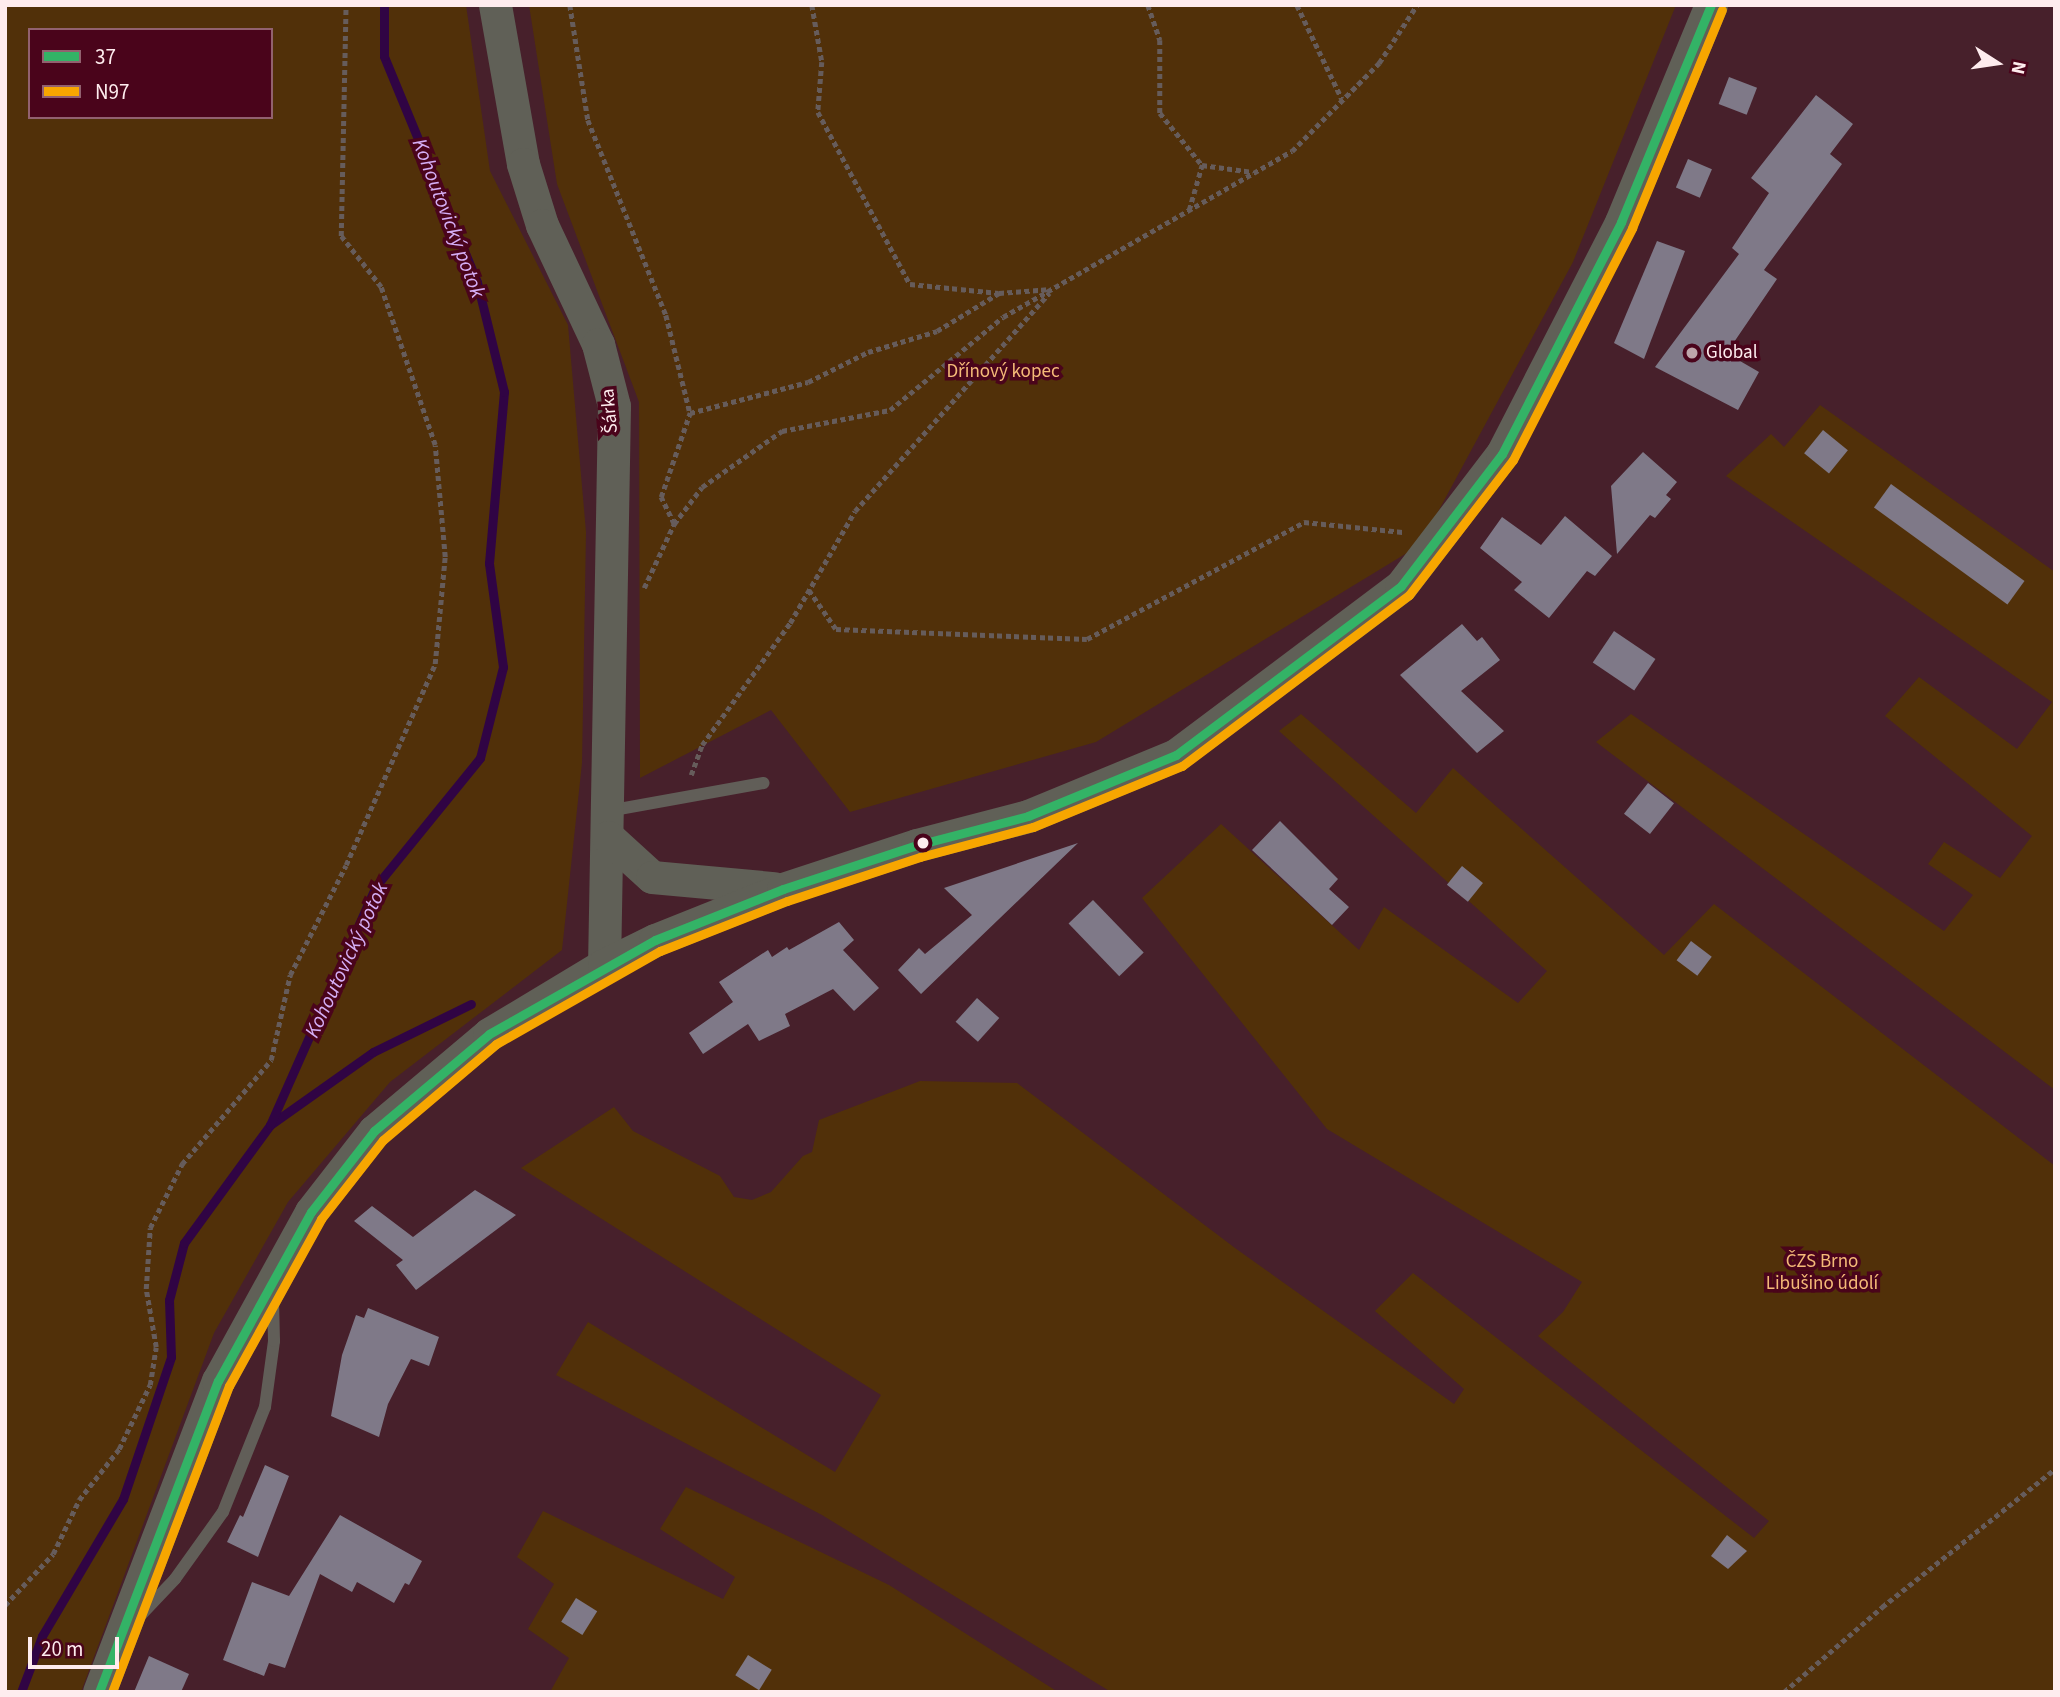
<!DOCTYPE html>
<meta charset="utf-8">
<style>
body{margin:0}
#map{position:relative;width:2060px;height:1697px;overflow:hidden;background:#47202b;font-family:"Source Sans 3",sans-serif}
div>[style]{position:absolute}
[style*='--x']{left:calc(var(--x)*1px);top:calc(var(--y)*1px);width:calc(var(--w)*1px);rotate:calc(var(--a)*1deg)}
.green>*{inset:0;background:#513009}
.stream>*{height:9px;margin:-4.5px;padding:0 4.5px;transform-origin:4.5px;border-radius:4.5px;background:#300444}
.building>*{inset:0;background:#7f7988;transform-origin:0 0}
.path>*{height:4.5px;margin-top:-2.25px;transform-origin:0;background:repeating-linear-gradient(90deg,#665c5b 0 5px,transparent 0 8.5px)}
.lane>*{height:12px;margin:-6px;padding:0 6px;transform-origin:6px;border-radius:6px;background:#615e58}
.secondary>*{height:33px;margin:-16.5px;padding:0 16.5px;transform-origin:16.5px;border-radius:16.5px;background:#606057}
.bus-1>*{height:9px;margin:-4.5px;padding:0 4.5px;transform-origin:4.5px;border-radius:4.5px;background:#33b366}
.bus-2>*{height:9px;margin:-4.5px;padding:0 4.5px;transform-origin:4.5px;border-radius:4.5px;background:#f7a600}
.dots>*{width:19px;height:19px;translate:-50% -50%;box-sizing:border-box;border:4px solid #4a041b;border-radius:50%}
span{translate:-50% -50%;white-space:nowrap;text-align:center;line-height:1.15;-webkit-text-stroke:7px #4a041b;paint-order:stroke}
.poi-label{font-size:19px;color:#feecee}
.left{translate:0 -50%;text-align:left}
.park-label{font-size:19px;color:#f4ba78}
.street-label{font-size:19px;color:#feecee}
.water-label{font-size:21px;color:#d5aef6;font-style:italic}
.frame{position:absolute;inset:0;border:7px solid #feecee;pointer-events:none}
.legend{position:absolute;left:28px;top:28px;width:245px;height:91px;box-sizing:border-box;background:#4a041b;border:2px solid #92616f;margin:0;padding:9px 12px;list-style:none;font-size:21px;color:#feecee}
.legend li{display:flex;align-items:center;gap:14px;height:35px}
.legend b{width:35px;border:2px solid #92616f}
.north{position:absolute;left:1962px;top:28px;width:70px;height:70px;-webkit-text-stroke:5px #4a041b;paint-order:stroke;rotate:102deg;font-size:19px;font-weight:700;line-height:28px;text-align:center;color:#feecee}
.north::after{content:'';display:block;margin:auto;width:24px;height:32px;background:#feecee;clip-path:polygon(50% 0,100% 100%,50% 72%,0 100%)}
.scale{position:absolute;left:28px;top:1637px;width:91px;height:32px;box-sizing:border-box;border:4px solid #feecee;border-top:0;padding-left:9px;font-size:21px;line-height:24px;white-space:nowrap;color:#feecee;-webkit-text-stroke:5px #4a041b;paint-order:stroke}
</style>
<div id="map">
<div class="green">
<i style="clip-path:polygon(evenodd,5px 5px,466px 5px,490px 171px,568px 325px,586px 532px,582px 763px,562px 950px,390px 1082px,288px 1202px,214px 1333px,81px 1692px,5px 1692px,5px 5px,30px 30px,271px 30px,271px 117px,30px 117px,30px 30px)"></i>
<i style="clip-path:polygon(529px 5px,1676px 5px,1573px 262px,1420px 545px,1096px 742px,850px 812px,771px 710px,640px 778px,639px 402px,557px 184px)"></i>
<i style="clip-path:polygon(1820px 405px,2055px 572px,2055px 1090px,1596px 742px,1631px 714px,1944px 931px,1973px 895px,1928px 864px,1944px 842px,2000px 878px,2032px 836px,1885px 716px,1919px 677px,2017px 749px,2052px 702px,1726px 476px,1771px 434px,1784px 447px)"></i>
<i style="clip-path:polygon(1301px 714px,1416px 813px,1453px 768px,1664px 955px,1714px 904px,2055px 1166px,2055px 1692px,1111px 1692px,822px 1515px,556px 1375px,588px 1322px,835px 1472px,881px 1395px,521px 1168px,614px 1107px,633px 1131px,720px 1176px,734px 1197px,752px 1200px,771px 1192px,803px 1156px,812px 1152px,819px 1120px,920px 1081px,1017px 1083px,1235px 1248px,1454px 1404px,1464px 1389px,1375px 1311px,1413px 1273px,1754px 1538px,1769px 1521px,1538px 1336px,1563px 1312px,1582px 1282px,1327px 1129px,1142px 898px,1221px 824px,1359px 950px,1384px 907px,1518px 1003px,1547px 971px,1279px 731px)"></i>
<i style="clip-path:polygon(686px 1487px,889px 1585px,1058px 1692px,550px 1692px,569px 1658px,528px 1629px,554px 1584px,517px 1557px,543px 1511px,723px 1599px,735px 1577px,660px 1529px)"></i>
</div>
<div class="stream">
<i style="--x:270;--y:1125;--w:126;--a:-35.3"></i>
<i style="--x:373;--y:1052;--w:109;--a:-26.1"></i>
<i style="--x:21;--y:1692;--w:60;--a:-69.4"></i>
<i style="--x:42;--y:1636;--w:159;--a:-59.4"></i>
<i style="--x:123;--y:1499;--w:150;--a:-71.3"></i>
<i style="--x:171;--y:1357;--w:57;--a:-92"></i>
<i style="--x:169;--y:1300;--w:59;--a:-75.3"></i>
<i style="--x:184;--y:1243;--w:146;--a:-53.9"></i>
<i style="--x:270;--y:1125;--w:261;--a:-66.1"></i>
<i style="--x:376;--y:886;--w:165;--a:-50.9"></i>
<i style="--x:480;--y:758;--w:94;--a:-75.8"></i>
<i style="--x:503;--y:667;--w:105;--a:-97.7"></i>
<i style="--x:489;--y:563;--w:172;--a:-85"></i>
<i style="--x:504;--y:392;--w:113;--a:-103.8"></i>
<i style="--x:477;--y:282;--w:244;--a:-112.4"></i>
<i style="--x:384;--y:56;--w:51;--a:-90"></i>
</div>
<div class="building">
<i style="left:1729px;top:77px;width:30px;height:29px;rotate:21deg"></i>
<i style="clip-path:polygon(1816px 95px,1853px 124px,1830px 154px,1842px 164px,1764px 270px,1777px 279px,1730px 348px,1743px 355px,1740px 361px,1759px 372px,1738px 410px,1655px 367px,1739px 254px,1732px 248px,1769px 193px,1751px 178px)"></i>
<i style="left:1688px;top:159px;width:26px;height:31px;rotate:23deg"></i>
<i style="clip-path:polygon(1657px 241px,1685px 251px,1644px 359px,1614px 343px)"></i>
<i style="left:1823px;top:430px;width:32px;height:30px;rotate:39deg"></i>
<i style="clip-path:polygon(1643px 452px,1677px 482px,1666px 495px,1671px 499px,1655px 518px,1650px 515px,1617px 554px,1611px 486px)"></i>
<i style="left:1891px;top:484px;width:165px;height:29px;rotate:36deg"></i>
<i style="clip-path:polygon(1565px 516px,1612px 556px,1595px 576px,1587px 571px,1549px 618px,1514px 590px,1522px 582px,1480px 548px,1502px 517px,1541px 545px)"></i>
<i style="clip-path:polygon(1462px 624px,1477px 641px,1482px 637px,1500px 660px,1461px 691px,1504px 731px,1477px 753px,1400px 675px)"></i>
<i style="left:1614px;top:631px;width:50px;height:38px;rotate:34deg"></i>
<i style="left:1648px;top:783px;width:33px;height:39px;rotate:38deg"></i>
<i style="clip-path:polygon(1280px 821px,1338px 879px,1329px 889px,1349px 907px,1332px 925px,1252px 850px)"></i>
<i style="clip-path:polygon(1078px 843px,921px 994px,898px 970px,919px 948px,925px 954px,972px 915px,944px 888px)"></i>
<i style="left:1462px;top:866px;width:27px;height:24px;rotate:39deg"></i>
<i style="left:1093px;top:900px;width:73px;height:34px;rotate:46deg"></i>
<i style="clip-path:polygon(839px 922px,854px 940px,843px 950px,879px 988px,854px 1011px,833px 989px,785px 1014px,790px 1026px,759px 1041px,748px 1024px,703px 1054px,689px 1033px,733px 1002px,719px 982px,768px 950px,772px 957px,787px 947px,789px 950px)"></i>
<i style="left:1691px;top:941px;width:26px;height:24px;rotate:37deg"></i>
<i style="left:977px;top:998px;width:30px;height:32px;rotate:42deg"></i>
<i style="clip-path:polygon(475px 1190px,516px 1215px,416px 1290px,396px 1265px,403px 1260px,354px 1221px,372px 1206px,413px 1237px)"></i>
<i style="clip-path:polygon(368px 1308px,439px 1337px,429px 1366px,411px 1359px,388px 1404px,379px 1437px,331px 1416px,342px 1355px,356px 1315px,364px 1318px)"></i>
<i style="clip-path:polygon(265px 1465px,289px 1476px,258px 1557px,227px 1542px,240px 1515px,243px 1517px)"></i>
<i style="clip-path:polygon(340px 1515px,422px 1561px,409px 1585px,405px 1583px,394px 1603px,357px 1582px,352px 1592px,320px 1574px,285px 1668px,269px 1663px,264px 1676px,223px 1660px,252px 1582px,289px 1596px)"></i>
<i style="clip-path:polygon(1727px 1535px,1747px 1551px,1728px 1569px,1711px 1556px)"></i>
<i style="left:576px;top:1598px;width:25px;height:28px;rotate:32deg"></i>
<i style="left:748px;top:1655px;width:28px;height:24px;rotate:32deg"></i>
<i style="clip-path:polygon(149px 1656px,189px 1674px,181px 1692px,134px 1692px)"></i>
</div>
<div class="path">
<i style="--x:570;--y:5;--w:116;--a:81.1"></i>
<i style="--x:588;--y:120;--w:210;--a:68.2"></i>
<i style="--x:666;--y:315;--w:101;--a:76.2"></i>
<i style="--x:812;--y:5;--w:58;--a:80"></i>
<i style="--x:822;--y:62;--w:50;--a:94.6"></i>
<i style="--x:818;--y:112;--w:195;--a:61.9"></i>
<i style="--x:910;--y:284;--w:89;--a:5.8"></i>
<i style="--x:999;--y:293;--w:52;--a:-4.4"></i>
<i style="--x:1148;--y:5;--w:37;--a:71"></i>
<i style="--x:1160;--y:40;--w:73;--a:90"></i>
<i style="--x:1160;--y:113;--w:67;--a:51.1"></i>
<i style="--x:1202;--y:165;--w:51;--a:7.8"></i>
<i style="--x:1297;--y:5;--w:104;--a:64.4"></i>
<i style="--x:1189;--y:210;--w:47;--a:-73.9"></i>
<i style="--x:674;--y:524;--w:30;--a:-116"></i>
<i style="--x:661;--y:497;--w:89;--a:-71"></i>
<i style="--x:690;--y:413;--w:122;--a:-14.7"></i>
<i style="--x:808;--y:382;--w:67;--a:-26.6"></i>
<i style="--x:868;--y:352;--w:72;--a:-16.9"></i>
<i style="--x:937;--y:331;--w:73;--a:-31.5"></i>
<i style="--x:644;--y:588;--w:71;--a:-64.9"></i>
<i style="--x:674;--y:524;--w:46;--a:-52.9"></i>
<i style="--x:702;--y:487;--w:98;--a:-35"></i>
<i style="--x:782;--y:431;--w:110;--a:-11"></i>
<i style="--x:890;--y:410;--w:146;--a:-39.5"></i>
<i style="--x:1003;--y:317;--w:333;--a:-29.9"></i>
<i style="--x:1292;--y:151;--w:124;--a:-45.3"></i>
<i style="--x:1379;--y:63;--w:69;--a:-56.8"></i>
<i style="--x:809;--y:590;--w:47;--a:55.3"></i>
<i style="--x:836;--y:629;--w:251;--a:2.3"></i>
<i style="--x:1087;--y:639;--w:247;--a:-28.3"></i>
<i style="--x:1304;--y:522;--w:99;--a:5.8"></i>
<i style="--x:691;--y:775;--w:32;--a:-70"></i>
<i style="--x:702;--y:745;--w:150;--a:-54.2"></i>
<i style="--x:790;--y:623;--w:129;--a:-59.9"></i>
<i style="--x:855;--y:511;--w:292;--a:-48.3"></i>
<i style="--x:5;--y:1605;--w:70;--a:-46.7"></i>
<i style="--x:53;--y:1554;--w:60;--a:-64.3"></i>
<i style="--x:79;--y:1500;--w:65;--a:-51.9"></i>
<i style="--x:119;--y:1449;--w:71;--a:-64.2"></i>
<i style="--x:150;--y:1385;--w:38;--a:-81"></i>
<i style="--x:156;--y:1347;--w:59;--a:-99.8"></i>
<i style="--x:146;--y:1289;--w:61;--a:-86.2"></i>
<i style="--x:150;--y:1228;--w:72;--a:-63.4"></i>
<i style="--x:182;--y:1164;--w:137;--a:-49.4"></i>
<i style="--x:271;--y:1060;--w:87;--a:-77.4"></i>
<i style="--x:290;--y:975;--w:123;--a:-63"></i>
<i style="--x:346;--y:865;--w:220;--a:-66.1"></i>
<i style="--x:435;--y:664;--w:107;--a:-84.7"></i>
<i style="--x:445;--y:557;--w:112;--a:-95.1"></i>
<i style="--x:435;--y:445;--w:167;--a:-108.9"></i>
<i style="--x:381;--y:287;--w:65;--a:-128.1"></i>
<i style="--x:341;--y:236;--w:231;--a:-88.8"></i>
<i style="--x:1784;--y:1692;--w:130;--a:-40.9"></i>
<i style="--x:1882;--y:1607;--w:221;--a:-38.6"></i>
</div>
<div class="lane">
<i style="--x:608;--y:811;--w:158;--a:-10.2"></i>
<i style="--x:138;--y:1618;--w:54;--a:-46.5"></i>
<i style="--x:175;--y:1579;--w:82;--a:-54.4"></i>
<i style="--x:223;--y:1512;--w:113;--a:-68.2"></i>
<i style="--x:265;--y:1407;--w:67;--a:-82.2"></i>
<i style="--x:274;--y:1341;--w:41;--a:-91.4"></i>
</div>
<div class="secondary">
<i style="--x:495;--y:5;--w:161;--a:80"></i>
<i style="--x:523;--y:164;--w:64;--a:72.7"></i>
<i style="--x:542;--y:225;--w:132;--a:64.8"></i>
<i style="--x:598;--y:344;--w:64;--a:75.5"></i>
<i style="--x:614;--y:406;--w:559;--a:91.02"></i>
<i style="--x:608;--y:837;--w:59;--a:42.3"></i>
<i style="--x:652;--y:877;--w:122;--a:5.2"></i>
<i style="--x:99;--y:1692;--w:333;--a:-69.1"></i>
<i style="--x:218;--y:1381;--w:193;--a:-61.2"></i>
<i style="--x:311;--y:1212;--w:103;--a:-52.1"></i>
<i style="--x:374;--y:1131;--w:150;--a:-40.1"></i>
<i style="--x:489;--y:1034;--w:134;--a:-31"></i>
<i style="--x:604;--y:965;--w:57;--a:-26.1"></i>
<i style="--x:655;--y:940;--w:138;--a:-21.7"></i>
<i style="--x:783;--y:889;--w:141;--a:-18.2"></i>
<i style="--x:917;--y:845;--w:115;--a:-14.6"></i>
<i style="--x:1028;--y:816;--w:160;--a:-22.4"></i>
<i style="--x:1176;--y:755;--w:281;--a:-36.9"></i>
<i style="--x:1401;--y:586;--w:166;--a:-52.6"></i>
<i style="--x:1502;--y:454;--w:261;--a:-62.8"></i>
<i style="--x:1621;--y:222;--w:235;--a:-67.5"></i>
</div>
<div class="bus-1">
<i style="--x:99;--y:1692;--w:333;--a:-69.1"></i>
<i style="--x:218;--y:1381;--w:193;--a:-61.2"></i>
<i style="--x:311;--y:1212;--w:103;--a:-52.1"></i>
<i style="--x:374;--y:1131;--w:150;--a:-40.1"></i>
<i style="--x:489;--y:1034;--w:191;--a:-29.5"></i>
<i style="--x:655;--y:940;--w:138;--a:-21.7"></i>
<i style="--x:783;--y:889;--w:141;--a:-18.2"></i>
<i style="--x:917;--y:845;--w:115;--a:-14.6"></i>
<i style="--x:1028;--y:816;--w:160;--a:-22.4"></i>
<i style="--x:1176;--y:755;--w:281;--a:-36.9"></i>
<i style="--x:1401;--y:586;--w:166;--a:-52.6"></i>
<i style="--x:1502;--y:454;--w:261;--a:-62.8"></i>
<i style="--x:1621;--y:222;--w:235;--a:-67.5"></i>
</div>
<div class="bus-2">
<i style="--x:112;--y:1692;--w:328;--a:-69.1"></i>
<i style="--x:229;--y:1386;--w:191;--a:-61.1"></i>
<i style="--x:321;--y:1219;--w:100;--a:-51.9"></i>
<i style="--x:383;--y:1140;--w:148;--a:-40.3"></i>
<i style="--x:496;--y:1044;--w:189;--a:-29.6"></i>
<i style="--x:660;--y:951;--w:136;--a:-21.5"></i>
<i style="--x:787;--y:901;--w:140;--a:-18.3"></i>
<i style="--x:920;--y:857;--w:117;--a:-14.9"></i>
<i style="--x:1033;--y:827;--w:161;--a:-22.3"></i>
<i style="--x:1182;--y:766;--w:284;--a:-37"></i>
<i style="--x:1409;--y:595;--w:170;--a:-52.4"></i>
<i style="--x:1513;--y:460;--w:261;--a:-62.8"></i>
<i style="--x:1632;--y:228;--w:236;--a:-67.6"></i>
</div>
<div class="dots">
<i style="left:1692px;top:353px;background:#bea5aa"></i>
<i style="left:923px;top:843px;background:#feecee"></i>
</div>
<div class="poi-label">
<span class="left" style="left:1706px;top:353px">Global</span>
</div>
<div class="park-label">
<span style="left:1003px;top:372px">Dřínový kopec</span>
<span style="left:1822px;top:1273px">ČZS Brno<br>Libušino údolí</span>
</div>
<div class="street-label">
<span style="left:610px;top:411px;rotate:-95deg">Šárka</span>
</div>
<div class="water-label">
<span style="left:449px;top:218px;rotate:69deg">Kohoutovický potok</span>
<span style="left:346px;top:960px;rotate:-65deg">Kohoutovický potok</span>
</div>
<div class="frame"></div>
<ul class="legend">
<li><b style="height:9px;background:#33b366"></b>37</li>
<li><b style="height:9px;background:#f7a600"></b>N97</li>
</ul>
<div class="north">N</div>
<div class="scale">20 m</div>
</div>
